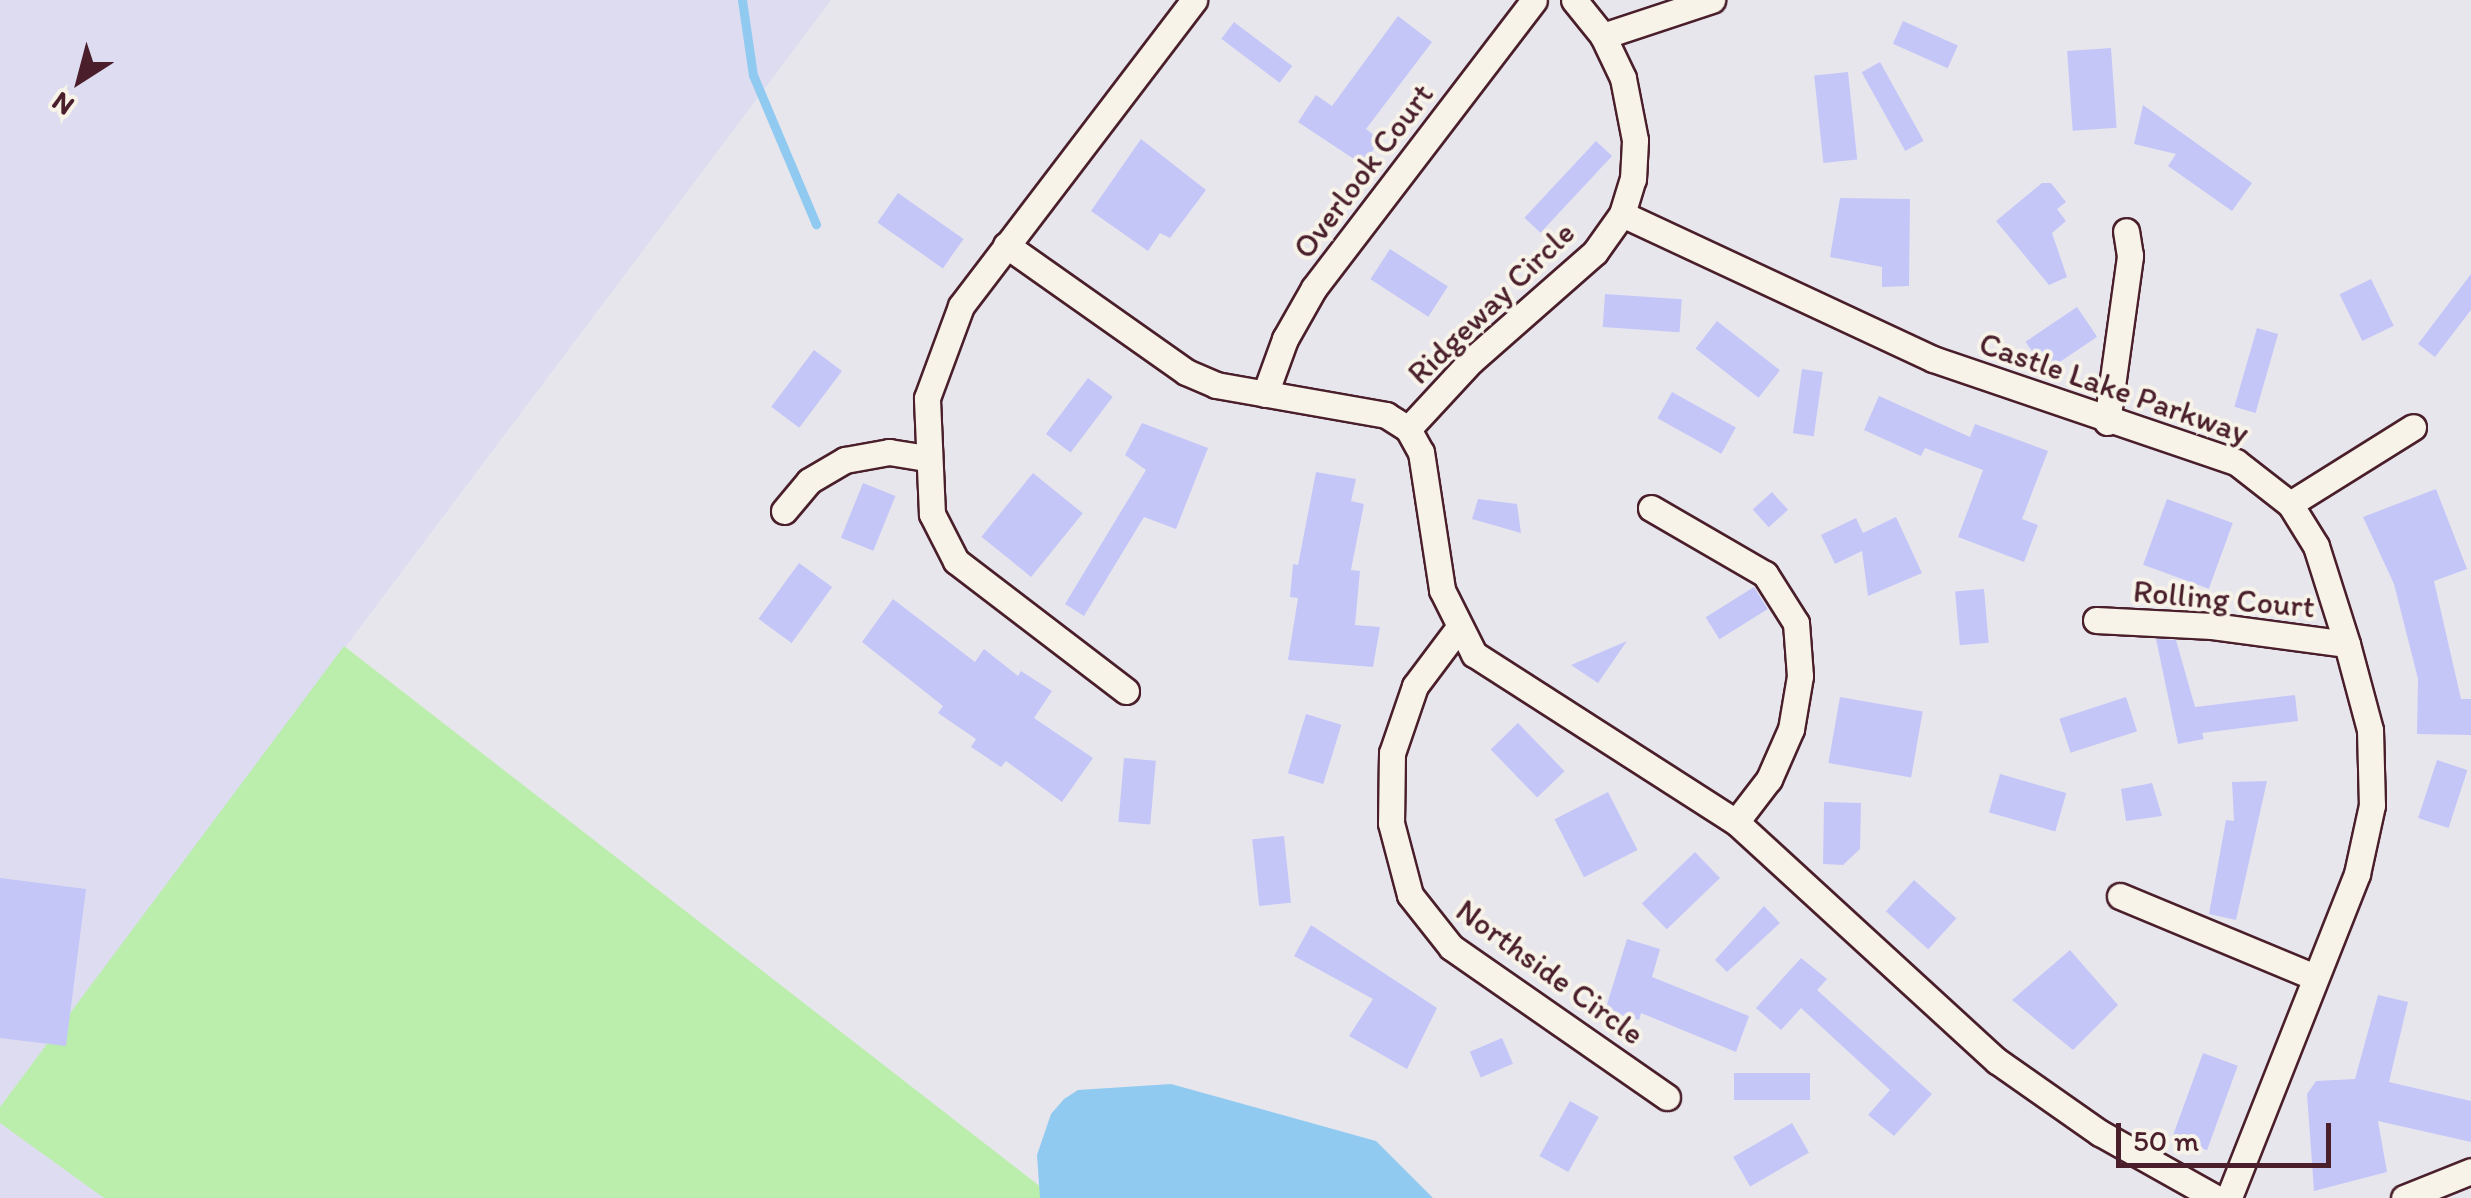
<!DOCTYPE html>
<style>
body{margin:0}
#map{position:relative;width:2471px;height:1198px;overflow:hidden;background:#e8e6ed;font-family:Itim,sans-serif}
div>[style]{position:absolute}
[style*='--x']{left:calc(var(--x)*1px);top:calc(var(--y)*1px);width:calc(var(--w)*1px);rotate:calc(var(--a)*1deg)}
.built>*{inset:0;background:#dddcf0}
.green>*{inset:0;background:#bbedad}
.water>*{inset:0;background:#91caf0}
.stream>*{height:9px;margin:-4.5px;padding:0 4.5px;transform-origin:4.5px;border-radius:4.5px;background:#91caf0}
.building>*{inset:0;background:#c4c6f8;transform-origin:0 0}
.roads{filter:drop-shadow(2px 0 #4a1f2b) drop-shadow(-2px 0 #4a1f2b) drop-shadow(0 2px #4a1f2b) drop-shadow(0 -2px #4a1f2b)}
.street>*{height:25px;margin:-12.5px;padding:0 12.5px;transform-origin:12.5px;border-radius:12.5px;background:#f7f3e8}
span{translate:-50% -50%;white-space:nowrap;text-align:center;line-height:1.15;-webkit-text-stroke:8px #f7f3e8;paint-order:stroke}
.street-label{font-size:32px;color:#4a1f2b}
.north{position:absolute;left:30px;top:30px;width:100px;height:100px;-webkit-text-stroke:8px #f7f3e8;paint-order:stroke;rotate:216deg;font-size:28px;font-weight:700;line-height:40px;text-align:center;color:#4a1f2b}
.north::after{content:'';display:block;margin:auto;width:35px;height:45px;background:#4a1f2b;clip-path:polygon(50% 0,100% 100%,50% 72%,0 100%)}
.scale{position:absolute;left:2116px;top:1123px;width:215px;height:45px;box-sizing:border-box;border:5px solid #4a1f2b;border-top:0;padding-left:12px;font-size:30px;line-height:35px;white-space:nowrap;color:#4a1f2b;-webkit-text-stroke:8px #f7f3e8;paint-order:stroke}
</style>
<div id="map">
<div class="built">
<i style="clip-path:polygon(0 0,831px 0,0 1107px)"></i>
<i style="clip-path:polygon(0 1123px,104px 1198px,0 1198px)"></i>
</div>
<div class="green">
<i style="clip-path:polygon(344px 646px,1055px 1198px,104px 1198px,0 1123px,0 1107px)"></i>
</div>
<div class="water">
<i style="clip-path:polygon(1171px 1084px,1376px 1141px,1433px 1198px,1040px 1198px,1037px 1155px,1051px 1114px,1064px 1099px,1078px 1090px)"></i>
</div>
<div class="stream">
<i style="--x:742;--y:0;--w:76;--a:81.7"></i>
<i style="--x:753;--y:75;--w:162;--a:67.1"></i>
</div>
<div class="building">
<i style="clip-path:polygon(1398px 16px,1432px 42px,1366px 129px,1380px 140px,1363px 165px,1298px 122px,1316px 95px,1332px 106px)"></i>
<i style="left:1903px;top:21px;width:60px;height:25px;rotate:24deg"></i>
<i style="left:1234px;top:22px;width:73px;height:21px;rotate:37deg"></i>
<i style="left:2111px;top:48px;width:80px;height:44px;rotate:86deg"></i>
<i style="left:1880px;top:62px;width:90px;height:21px;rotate:61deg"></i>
<i style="left:1848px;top:72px;width:88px;height:34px;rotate:84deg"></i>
<i style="clip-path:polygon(2143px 105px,2252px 183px,2232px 211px,2168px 166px,2176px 154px,2134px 144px)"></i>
<i style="clip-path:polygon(1141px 139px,1206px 190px,1170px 238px,1160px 233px,1148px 251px,1091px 211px)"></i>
<i style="left:1596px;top:141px;width:22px;height:105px;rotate:43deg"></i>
<i style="clip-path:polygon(2042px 183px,2051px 183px,2066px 202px,2057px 209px,2066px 221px,2052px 233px,2067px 277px,2049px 285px,1996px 221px)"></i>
<i style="left:898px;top:193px;width:80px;height:36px;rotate:35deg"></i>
<i style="clip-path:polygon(1840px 198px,1910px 199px,1909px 286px,1882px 287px,1882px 267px,1830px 257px)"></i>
<i style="left:1390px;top:249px;width:69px;height:36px;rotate:33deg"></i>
<i style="clip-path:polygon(2471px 274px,2471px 310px,2435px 357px,2418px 344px)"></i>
<i style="left:2371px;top:279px;width:52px;height:35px;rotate:64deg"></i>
<i style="left:1605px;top:294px;width:77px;height:33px;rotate:4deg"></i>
<i style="left:2077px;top:307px;width:36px;height:62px;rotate:56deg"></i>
<i style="left:1717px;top:321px;width:80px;height:35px;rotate:38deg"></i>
<i style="left:2257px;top:328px;width:22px;height:82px;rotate:16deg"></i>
<i style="left:814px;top:350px;width:35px;height:71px;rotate:37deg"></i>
<i style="left:1802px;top:369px;width:21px;height:65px;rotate:8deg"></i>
<i style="left:1088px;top:378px;width:31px;height:70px;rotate:37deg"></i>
<i style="left:1672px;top:392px;width:73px;height:30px;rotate:29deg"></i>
<i style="clip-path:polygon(1879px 396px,1970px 437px,1975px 424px,2048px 451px,2022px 519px,2038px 525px,2024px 562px,1958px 537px,1983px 470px,1925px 448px,1921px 456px,1864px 430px)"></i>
<i style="clip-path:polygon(1142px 423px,1208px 448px,1176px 529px,1144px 517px,1084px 616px,1065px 604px,1146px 470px,1125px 455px)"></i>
<i style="clip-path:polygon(1316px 472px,1356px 479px,1351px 501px,1364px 504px,1351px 570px,1360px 571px,1355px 625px,1380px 627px,1373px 667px,1288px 660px,1298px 598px,1290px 597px,1293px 564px,1298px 565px)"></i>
<i style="left:1033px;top:473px;width:64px;height:82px;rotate:39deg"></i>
<i style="left:863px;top:483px;width:35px;height:59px;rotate:22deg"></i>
<i style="clip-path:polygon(2436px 489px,2467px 569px,2434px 581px,2461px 699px,2471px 699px,2471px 735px,2417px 734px,2418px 679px,2394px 584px,2363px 517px)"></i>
<i style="left:1772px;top:492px;width:24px;height:26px;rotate:48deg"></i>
<i style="clip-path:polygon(1478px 499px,1517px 504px,1521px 533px,1472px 519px)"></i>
<i style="left:2167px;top:499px;width:70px;height:70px;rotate:20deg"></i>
<i style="clip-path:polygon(1896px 517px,1922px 573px,1868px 596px,1862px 551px,1835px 564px,1821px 535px,1856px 518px,1863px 533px)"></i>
<i style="left:799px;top:563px;width:41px;height:69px;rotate:36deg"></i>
<i style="left:1754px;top:587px;width:26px;height:57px;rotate:58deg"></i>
<i style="left:1984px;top:589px;width:54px;height:29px;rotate:85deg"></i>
<i style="clip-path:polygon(893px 599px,975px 662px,984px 649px,1018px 676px,1021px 671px,1052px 691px,1034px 718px,1093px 758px,1062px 802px,1006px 761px,1001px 767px,971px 747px,976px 739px,938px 713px,943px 706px,862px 642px)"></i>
<i style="clip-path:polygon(2156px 639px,2176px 640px,2195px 707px,2295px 695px,2298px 721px,2202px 733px,2204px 739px,2178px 744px)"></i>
<i style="clip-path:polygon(1627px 641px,1598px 683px,1571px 665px)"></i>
<i style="left:1840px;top:697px;width:84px;height:67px;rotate:10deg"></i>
<i style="left:2126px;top:697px;width:36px;height:70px;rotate:72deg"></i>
<i style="left:1306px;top:714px;width:37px;height:62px;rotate:17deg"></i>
<i style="left:1518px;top:723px;width:67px;height:38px;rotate:46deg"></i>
<i style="left:1124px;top:758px;width:32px;height:64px;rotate:5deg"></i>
<i style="left:2437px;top:760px;width:32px;height:61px;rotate:18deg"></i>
<i style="left:2000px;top:774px;width:69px;height:40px;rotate:16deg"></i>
<i style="clip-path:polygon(2267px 781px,2236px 920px,2209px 914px,2226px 820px,2234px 821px,2232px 782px)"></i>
<i style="clip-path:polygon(2152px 783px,2162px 816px,2126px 821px,2121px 789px)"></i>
<i style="left:1608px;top:792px;width:65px;height:60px;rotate:63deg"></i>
<i style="clip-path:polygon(1824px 802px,1861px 803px,1860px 849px,1843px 865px,1823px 864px)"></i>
<i style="left:1284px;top:836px;width:67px;height:32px;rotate:84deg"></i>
<i style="left:1695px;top:852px;width:36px;height:74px;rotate:46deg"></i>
<i style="clip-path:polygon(0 878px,86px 889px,66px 1046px,0 1038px)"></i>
<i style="left:1914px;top:880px;width:57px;height:42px;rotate:42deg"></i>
<i style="clip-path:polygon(1764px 906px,1780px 923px,1727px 972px,1715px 960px)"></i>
<i style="clip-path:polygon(1311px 925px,1437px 1008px,1407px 1069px,1349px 1036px,1373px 999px,1294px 956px)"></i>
<i style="clip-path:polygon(1627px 939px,1660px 949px,1652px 977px,1749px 1016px,1736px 1052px,1641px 1013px,1639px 1020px,1605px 1011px)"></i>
<i style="clip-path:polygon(2070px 950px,2118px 1005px,2073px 1050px,2012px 1000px)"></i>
<i style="clip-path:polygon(1801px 958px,1827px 979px,1817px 990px,1932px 1094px,1894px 1136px,1868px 1115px,1890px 1090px,1801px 1008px,1781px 1030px,1756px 1008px)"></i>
<i style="clip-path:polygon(2378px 995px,2408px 1002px,2389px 1082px,2471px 1101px,2471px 1142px,2378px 1121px,2387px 1172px,2314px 1191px,2307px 1094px,2316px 1081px,2355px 1079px)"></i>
<i style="left:1502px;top:1038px;width:28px;height:35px;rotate:67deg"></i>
<i style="left:2203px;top:1053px;width:37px;height:90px;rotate:20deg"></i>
<i style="left:1734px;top:1073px;width:76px;height:27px"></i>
<i style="left:1570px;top:1101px;width:33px;height:63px;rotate:29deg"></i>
<i style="left:1792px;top:1123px;width:34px;height:68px;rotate:60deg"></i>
</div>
<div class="roads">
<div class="street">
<i style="--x:1603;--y:36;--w:115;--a:-18.3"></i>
<i style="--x:1622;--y:214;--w:343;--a:25"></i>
<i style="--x:1933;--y:359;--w:320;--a:18.8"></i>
<i style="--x:2236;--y:462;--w:68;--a:37.9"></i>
<i style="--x:2290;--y:504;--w:49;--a:58.2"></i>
<i style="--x:2316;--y:546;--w:103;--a:72.4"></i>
<i style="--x:2347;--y:644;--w:89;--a:75"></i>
<i style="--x:2370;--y:730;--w:75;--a:88.5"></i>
<i style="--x:2372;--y:805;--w:71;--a:102.3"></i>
<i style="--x:2357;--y:874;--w:348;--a:111.6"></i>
<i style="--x:1006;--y:245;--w:220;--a:35.2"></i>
<i style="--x:1186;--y:372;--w:33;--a:23"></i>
<i style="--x:1216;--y:385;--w:173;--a:10"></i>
<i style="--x:1386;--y:415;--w:26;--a:32"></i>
<i style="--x:1408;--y:429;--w:26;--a:61"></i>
<i style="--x:1421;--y:452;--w:140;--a:81.3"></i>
<i style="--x:1442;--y:590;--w:72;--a:63.4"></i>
<i style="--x:1474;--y:654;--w:311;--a:32.7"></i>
<i style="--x:1736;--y:822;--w:354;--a:42.5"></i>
<i style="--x:1997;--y:1061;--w:126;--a:35"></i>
<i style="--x:2100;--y:1133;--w:133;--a:29.3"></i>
<i style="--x:1265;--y:394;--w:59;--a:-70"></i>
<i style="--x:1285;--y:339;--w:59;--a:-60.4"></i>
<i style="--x:1314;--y:288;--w:362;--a:-52.6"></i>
<i style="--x:2107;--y:422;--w:168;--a:-82.1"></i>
<i style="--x:2130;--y:256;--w:25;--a:-99"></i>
<i style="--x:1408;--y:429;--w:93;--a:-47.2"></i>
<i style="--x:1471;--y:361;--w:165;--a:-41.3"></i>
<i style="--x:1595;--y:252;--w:47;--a:-54.6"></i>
<i style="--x:1622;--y:214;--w:37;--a:-73"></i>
<i style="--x:1633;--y:179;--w:39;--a:-87"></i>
<i style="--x:1635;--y:140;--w:63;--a:-101"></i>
<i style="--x:1623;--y:78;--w:47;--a:-115.5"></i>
<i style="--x:1603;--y:36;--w:46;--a:-128.9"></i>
<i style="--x:2290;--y:504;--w:145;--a:-32"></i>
<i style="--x:1651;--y:508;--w:132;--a:30.1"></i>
<i style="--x:1765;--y:574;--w:58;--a:57.7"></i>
<i style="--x:1796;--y:623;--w:53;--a:85.7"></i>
<i style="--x:1800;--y:676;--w:54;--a:99.6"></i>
<i style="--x:1791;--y:729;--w:55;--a:113.7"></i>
<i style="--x:1769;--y:779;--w:54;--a:127.5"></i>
<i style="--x:784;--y:511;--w:39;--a:-50"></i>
<i style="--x:809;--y:481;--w:42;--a:-30.3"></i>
<i style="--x:845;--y:460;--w:45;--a:-10.3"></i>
<i style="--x:889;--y:452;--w:37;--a:9"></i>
<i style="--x:2096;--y:620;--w:116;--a:3"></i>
<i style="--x:2212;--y:626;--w:136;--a:7.6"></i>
<i style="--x:1457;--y:630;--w:70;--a:126.9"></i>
<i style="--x:1415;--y:686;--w:71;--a:108.9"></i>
<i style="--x:1392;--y:753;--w:70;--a:90.8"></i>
<i style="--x:1391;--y:823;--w:74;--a:75.2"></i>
<i style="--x:1410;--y:895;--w:66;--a:51.7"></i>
<i style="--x:1451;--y:947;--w:263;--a:34.8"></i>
<i style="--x:1126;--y:691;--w:214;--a:-142.6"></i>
<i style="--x:956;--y:561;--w:53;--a:-117.1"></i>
<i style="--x:932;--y:514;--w:116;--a:-92.5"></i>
<i style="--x:927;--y:398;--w:98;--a:-69.7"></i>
<i style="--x:961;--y:306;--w:385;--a:-52.7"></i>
<i style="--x:2120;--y:896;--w:211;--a:22.6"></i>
<i style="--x:2404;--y:1198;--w:72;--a:-21.9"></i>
</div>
</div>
<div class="street-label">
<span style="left:1363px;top:171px;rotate:-53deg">Overlook Court</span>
<span style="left:1491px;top:303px;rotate:-44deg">Ridgeway Circle</span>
<span style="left:2114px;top:388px;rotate:19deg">Castle Lake Parkway</span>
<span style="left:2224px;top:599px;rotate:5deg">Rolling Court</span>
<span style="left:1550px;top:972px;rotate:36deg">Northside Circle</span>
</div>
<div class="north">N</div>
<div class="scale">50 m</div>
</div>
